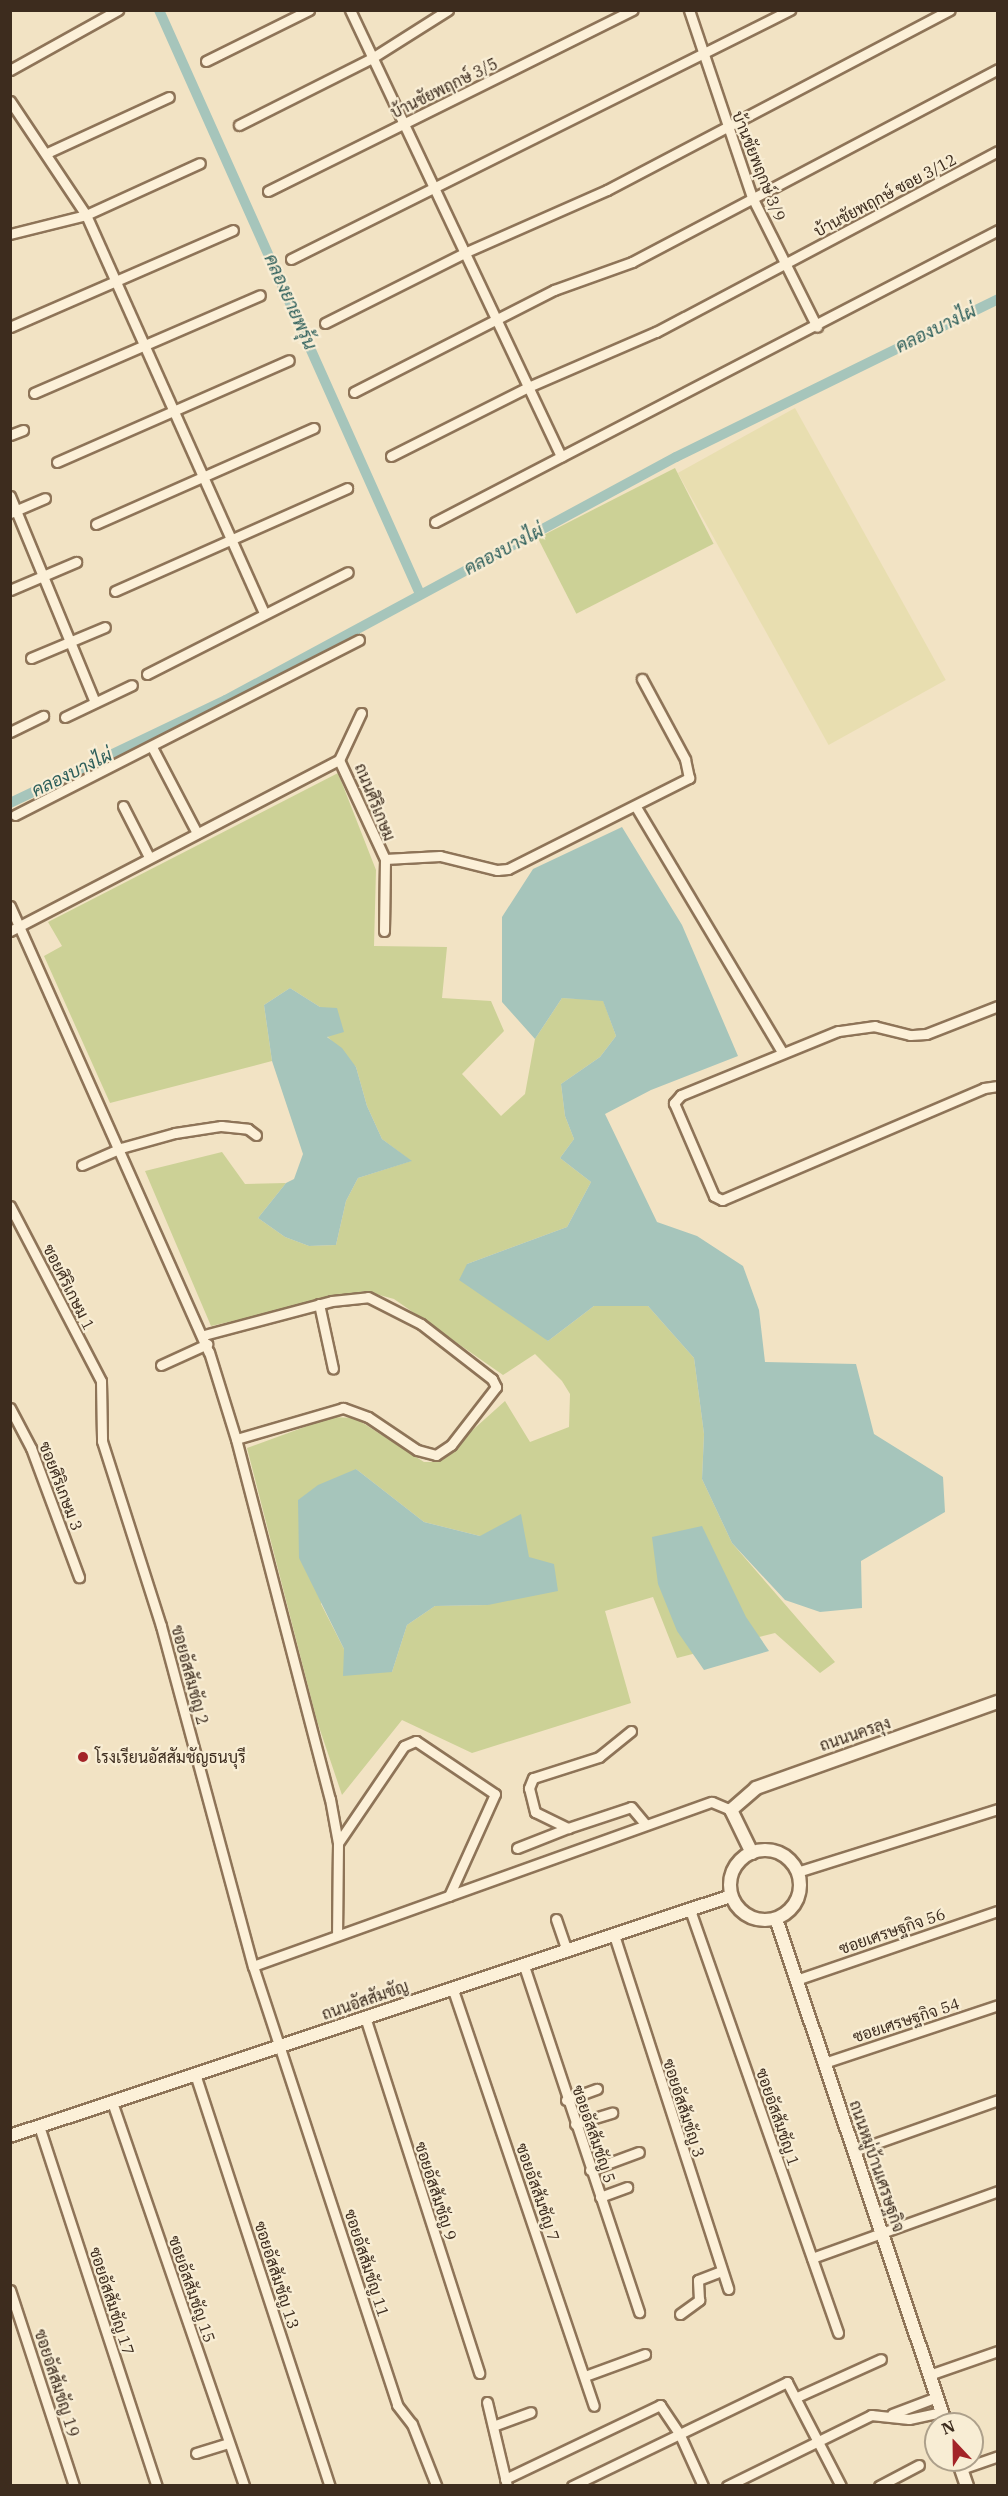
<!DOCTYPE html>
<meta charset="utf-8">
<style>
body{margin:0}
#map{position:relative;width:1008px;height:2496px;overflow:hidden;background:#f2e3c4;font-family:"IBM Plex Serif",Sarabun,serif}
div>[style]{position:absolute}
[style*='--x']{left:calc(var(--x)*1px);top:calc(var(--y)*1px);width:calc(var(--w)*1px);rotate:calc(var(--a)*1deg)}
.farmland>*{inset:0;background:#e8deb0;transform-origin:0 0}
.green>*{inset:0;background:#ccd196;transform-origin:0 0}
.water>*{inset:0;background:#a6c5bb}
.canal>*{height:10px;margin:-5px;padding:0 5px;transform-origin:5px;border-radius:5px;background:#a6c5bb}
.roads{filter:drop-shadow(2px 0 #8e7458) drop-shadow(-2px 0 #8e7458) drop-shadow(0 2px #8e7458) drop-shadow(0 -2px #8e7458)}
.minor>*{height:9px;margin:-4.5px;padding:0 4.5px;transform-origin:4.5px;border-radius:4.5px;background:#fcf0d8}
.tertiary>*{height:12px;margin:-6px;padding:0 6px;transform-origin:6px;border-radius:6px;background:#fcf0d8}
.tertiary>.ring{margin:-6px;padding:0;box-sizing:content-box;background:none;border:12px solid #fcf0d8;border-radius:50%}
.dots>*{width:16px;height:16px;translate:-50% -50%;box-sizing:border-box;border:3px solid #f8edd4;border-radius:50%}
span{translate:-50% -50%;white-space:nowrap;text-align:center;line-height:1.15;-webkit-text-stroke:4.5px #f8edd4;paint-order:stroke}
.street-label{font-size:16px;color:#3d2c1e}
.poi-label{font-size:16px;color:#3d2c1e}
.left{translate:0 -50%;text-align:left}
.water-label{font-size:18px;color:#2c5e5a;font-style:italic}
.frame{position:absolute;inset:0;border:12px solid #3d2c1e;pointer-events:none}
.north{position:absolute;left:924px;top:2412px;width:60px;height:60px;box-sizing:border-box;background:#f8edd4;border:2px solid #ada08b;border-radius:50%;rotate:338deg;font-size:16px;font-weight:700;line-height:24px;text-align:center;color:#3d2c1e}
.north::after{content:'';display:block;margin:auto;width:21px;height:27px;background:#a32327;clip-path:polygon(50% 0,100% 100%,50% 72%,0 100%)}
</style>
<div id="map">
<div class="farmland">
<i style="left:795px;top:408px;width:311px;height:134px;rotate:61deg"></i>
</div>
<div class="green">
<i style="left:675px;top:468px;width:85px;height:154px;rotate:63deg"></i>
<i style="clip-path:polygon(evenodd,338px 773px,376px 870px,374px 946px,447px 947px,442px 998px,491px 1001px,504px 1031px,462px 1074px,501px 1116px,525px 1094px,535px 1039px,562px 998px,603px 1000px,616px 1036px,600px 1057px,561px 1084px,565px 1116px,574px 1139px,560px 1158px,591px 1182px,567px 1227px,467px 1264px,548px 1341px,594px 1306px,648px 1306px,694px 1358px,704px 1434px,702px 1479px,732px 1543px,835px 1662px,820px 1673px,775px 1633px,677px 1658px,653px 1597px,605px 1611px,631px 1703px,472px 1753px,402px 1720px,342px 1795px,317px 1721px,247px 1448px,332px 1417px,355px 1418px,424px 1462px,437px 1462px,505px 1401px,530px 1442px,569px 1427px,570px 1394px,562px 1381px,535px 1354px,503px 1375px,394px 1299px,365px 1291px,211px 1326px,145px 1171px,222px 1152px,245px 1184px,286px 1183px,258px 1218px,285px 1237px,309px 1246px,336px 1245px,346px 1201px,358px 1178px,411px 1161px,382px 1139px,367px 1106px,356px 1067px,327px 1036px,320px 1007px,290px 988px,264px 1005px,272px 1061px,110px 1103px,44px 956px,62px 946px,48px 922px,338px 773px,356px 1469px,424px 1522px,480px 1536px,529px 1557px,488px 1605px,435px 1606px,407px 1625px,392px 1672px,344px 1649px,321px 1604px,356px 1469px)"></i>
</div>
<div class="water">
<i style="clip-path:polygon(622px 827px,682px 925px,738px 1056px,651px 1090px,605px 1114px,657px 1222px,697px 1236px,743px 1266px,759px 1310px,765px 1362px,856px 1364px,874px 1434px,943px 1477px,945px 1512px,861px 1561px,862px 1608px,820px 1612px,785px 1600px,732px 1543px,702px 1479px,704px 1434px,694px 1358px,648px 1306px,594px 1306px,548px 1341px,459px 1280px,467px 1264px,567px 1227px,591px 1182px,560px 1158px,574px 1139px,565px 1116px,561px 1084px,600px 1057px,616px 1036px,603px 1001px,562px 998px,535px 1039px,502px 1002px,502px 917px,533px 869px)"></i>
<i style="clip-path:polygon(290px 988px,320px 1007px,337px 1008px,344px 1032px,327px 1037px,342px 1048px,356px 1067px,367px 1106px,382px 1139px,412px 1161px,358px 1178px,346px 1201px,336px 1245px,309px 1246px,285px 1237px,258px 1218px,286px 1183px,294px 1179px,303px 1154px,272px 1061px,264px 1005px)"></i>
<i style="clip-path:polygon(356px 1469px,424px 1522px,480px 1536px,521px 1514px,529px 1557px,554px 1564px,558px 1591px,488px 1605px,435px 1606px,407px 1625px,392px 1672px,343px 1676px,344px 1649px,299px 1558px,298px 1500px,318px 1485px)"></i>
<i style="clip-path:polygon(702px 1526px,746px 1617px,769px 1651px,704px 1670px,677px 1631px,658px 1584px,652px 1537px)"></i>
</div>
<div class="canal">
<i style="--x:159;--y:10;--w:640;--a:65.92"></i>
<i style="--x:10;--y:803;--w:239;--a:-25.5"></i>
<i style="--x:226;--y:700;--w:511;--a:-28.37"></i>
<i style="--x:676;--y:457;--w:359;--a:-26.1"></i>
</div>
<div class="roads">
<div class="minor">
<i style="--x:350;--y:10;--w:494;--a:64.7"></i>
<i style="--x:689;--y:10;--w:197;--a:71.4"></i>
<i style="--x:752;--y:197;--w:145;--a:63.4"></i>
<i style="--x:206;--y:61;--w:115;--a:-26.3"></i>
<i style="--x:10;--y:70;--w:124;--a:-29.1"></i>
<i style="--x:10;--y:101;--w:137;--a:56.3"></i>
<i style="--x:86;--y:215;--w:435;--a:65.9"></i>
<i style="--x:239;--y:125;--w:149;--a:-26.7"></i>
<i style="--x:372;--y:58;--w:90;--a:-32.3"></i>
<i style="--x:47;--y:153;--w:134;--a:-24.7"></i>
<i style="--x:268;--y:191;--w:407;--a:-26.4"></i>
<i style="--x:10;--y:234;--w:78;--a:-14"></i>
<i style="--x:86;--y:215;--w:125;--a:-24.5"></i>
<i style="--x:291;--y:259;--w:558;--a:-26.52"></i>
<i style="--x:325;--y:323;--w:156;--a:-26.7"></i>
<i style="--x:464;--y:253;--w:156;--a:-23.8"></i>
<i style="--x:607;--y:190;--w:387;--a:-27.7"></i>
<i style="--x:10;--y:327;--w:243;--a:-23.5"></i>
<i style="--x:354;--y:392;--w:225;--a:-27"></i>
<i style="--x:554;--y:290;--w:83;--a:-19.7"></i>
<i style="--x:632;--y:262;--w:414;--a:-27.8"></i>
<i style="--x:34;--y:393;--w:246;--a:-23.4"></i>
<i style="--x:10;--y:435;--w:14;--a:-21"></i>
<i style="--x:391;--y:456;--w:153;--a:-26.7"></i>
<i style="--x:528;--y:387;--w:139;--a:-23.3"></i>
<i style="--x:656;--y:332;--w:387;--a:-27.9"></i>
<i style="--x:57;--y:462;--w:253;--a:-23.7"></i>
<i style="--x:10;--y:496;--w:223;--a:67.6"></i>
<i style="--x:10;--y:513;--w:38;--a:-23"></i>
<i style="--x:435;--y:522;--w:634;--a:-27.41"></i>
<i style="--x:96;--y:524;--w:238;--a:-23.8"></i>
<i style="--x:10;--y:590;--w:72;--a:-23"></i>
<i style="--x:115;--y:591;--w:254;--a:-23.9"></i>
<i style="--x:31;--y:658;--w:80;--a:-22.7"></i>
<i style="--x:147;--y:674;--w:225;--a:-26.9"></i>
<i style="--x:65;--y:717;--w:74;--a:-25.5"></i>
<i style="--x:10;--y:732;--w:37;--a:-26"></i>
<i style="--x:152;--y:747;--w:97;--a:62.4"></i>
<i style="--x:339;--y:760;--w:52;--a:-64.9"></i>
<i style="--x:123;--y:806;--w:57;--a:63"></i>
<i style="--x:636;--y:807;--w:285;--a:59.2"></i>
<i style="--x:15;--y:815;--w:386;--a:-27"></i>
<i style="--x:10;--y:906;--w:488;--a:66"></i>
<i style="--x:209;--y:1352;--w:91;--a:72.8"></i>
<i style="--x:236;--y:1439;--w:372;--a:75.4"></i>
<i style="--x:330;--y:1799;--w:45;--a:79.7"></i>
<i style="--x:338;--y:1843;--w:92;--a:90.6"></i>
<i style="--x:10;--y:931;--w:371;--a:-27.5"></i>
<i style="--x:339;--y:760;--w:109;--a:65.1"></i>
<i style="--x:385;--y:859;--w:55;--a:-3.1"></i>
<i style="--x:440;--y:856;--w:59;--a:13.8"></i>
<i style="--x:497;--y:870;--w:11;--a:-5"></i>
<i style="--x:508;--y:869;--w:203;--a:-26.7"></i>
<i style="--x:689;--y:778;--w:19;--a:-102"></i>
<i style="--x:685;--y:759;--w:91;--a:-118.3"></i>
<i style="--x:384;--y:931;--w:72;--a:-89.2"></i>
<i style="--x:998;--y:1006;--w:77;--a:158.7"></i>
<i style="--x:926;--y:1034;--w:16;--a:176"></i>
<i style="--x:910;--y:1035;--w:36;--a:-166"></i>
<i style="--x:875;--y:1026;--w:37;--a:172"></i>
<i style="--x:838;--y:1031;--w:170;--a:157.8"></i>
<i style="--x:681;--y:1095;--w:11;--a:131"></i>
<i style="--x:674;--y:1103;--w:101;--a:66.7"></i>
<i style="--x:714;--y:1196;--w:9;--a:27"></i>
<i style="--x:722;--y:1200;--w:285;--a:-23.1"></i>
<i style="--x:984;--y:1088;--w:14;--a:-8"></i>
<i style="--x:82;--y:1165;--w:43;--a:-23.6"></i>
<i style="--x:121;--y:1148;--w:56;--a:-15.5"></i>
<i style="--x:175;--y:1133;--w:47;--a:-8.7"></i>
<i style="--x:221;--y:1126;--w:27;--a:6"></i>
<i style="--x:248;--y:1129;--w:10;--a:37"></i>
<i style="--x:10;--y:1206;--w:197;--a:62.5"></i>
<i style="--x:101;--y:1381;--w:60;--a:89"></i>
<i style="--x:102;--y:1441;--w:194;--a:72.3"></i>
<i style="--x:161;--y:1626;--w:352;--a:74.9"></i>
<i style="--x:253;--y:1966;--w:462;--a:71.8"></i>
<i style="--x:397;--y:2405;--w:24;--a:52"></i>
<i style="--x:412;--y:2424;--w:66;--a:68.5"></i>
<i style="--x:319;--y:1304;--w:66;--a:77.8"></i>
<i style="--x:204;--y:1335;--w:132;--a:-14.9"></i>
<i style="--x:332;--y:1301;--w:36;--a:-6"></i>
<i style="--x:368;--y:1297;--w:59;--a:27"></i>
<i style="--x:421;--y:1324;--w:90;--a:37.8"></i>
<i style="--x:492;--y:1379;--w:9;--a:63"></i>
<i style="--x:496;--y:1387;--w:73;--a:127.8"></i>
<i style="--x:451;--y:1445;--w:18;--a:146"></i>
<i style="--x:436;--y:1455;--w:20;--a:-165"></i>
<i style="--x:417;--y:1450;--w:59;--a:-146"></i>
<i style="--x:368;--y:1417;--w:27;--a:-160"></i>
<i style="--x:343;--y:1408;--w:111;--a:163.8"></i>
<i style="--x:161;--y:1365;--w:51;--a:-24.5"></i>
<i style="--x:10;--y:1408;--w:45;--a:62.3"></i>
<i style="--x:31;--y:1448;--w:138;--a:69.6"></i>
<i style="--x:631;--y:1731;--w:41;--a:140.9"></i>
<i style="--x:599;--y:1757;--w:69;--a:162.3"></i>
<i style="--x:533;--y:1778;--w:11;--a:112"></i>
<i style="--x:529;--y:1788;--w:25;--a:76"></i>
<i style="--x:535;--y:1812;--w:37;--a:26"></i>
<i style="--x:568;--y:1828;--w:66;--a:-18.4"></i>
<i style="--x:631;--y:1807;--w:23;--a:50"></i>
<i style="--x:338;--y:1843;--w:117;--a:-55.8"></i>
<i style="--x:404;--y:1746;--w:13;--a:-23"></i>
<i style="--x:416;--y:1741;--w:95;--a:33.9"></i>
<i style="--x:495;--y:1794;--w:112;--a:114.3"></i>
<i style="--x:517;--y:1848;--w:55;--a:-21.4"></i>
<i style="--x:797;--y:1872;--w:211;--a:-17.4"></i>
<i style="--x:690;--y:1910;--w:448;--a:70.7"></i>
<i style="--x:556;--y:1919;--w:34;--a:71"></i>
<i style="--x:614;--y:1935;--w:372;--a:72.1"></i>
<i style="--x:253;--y:1966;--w:487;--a:-19.7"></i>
<i style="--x:712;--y:1802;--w:21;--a:23"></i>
<i style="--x:524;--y:1966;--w:365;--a:71.6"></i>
<i style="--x:796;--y:1980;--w:213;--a:-18.9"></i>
<i style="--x:452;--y:1987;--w:442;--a:71.3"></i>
<i style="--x:365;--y:2017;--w:374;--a:72.2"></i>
<i style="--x:824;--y:2063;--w:183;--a:-18.4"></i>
<i style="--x:195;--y:2074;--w:434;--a:71.9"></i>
<i style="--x:566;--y:2100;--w:33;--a:-20"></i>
<i style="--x:112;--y:2102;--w:406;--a:71"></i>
<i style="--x:575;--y:2124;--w:39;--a:-17"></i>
<i style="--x:39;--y:2126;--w:379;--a:71.9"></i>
<i style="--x:854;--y:2151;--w:153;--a:-19.5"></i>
<i style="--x:590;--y:2170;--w:52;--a:-20.2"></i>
<i style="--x:600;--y:2197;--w:29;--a:-20"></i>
<i style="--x:812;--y:2258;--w:198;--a:-19.8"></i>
<i style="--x:10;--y:2290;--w:206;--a:71.9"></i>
<i style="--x:680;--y:2314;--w:24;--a:-36"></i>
<i style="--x:699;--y:2300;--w:20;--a:-93"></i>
<i style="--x:698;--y:2280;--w:25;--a:-21"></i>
<i style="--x:929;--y:2375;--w:73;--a:-19.2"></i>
<i style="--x:585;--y:2376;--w:64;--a:-20.1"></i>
<i style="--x:797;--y:2397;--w:92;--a:-24.3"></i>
<i style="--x:487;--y:2402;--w:86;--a:76.6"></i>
<i style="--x:892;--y:2414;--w:48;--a:-20.7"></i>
<i style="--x:493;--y:2426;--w:40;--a:-20.2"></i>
<i style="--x:196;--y:2453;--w:34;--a:-17"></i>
<i style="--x:961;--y:2469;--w:39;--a:-19"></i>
<i style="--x:505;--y:2479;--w:172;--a:-25.5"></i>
<i style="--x:660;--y:2405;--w:34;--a:56"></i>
<i style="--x:679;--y:2433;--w:58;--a:65.6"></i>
<i style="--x:572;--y:2486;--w:239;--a:-25.8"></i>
<i style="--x:787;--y:2382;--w:117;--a:62.6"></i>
<i style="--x:727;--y:2486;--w:161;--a:-26.2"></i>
<i style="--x:871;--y:2415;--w:38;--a:6"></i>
<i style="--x:909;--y:2419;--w:34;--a:-12"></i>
<i style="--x:879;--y:2486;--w:45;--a:-27.7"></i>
</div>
<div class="tertiary">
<i class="ring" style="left:730px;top:1850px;width:58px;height:58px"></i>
<i style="--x:752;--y:1853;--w:48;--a:-116"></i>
<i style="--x:731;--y:1810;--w:33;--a:-41"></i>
<i style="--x:756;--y:1788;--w:257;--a:-19.6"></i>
<i style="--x:776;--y:1919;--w:533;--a:71.4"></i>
<i style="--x:10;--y:2136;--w:760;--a:-18.41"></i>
<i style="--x:958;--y:2460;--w:28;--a:71"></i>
</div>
</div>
<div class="dots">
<i style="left:83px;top:1757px;background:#a32327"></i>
</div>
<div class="street-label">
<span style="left:444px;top:88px;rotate:-26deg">บ้านชัยพฤกษ์ 3/5</span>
<span style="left:759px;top:166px;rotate:68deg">บ้านชัยพฤกษ์ 3/9</span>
<span style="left:885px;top:195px;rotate:-28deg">บ้านชัยพฤกษ์ ซอย 3/12</span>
<span style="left:375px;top:802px;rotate:68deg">ถนนศิริเกษม</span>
<span style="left:69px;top:1287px;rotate:63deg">ซอยศิริเกษม 1</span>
<span style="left:61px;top:1486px;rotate:69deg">ซอยศิริเกษม 3</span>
<span style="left:190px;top:1675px;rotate:75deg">ซอยอัสสัมชัญ 2</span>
<span style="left:855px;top:1734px;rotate:-19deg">ถนนนครลุง</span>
<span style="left:892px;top:1931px;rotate:-19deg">ซอยเศรษฐกิจ 56</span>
<span style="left:365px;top:2000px;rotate:-19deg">ถนนอัสสัมชัญ</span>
<span style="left:906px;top:2020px;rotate:-18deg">ซอยเศรษฐกิจ 54</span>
<span style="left:684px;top:2108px;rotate:72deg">ซอยอัสสัมชัญ 3</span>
<span style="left:778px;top:2117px;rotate:71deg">ซอยอัสสัมชัญ 1</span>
<span style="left:594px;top:2134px;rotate:71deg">ซอยอัสสัมชัญ 5</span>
<span style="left:877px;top:2166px;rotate:71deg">ถนนหมู่บ้านเศรษฐกิจ</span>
<span style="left:436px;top:2191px;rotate:72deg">ซอยอัสสัมชัญ 9</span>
<span style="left:538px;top:2192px;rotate:71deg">ซอยอัสสัมชัญ 7</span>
<span style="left:367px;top:2263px;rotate:72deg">ซอยอัสสัมชัญ 11</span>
<span style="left:277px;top:2275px;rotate:72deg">ซอยอัสสัมชัญ 13</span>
<span style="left:192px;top:2289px;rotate:71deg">ซอยอัสสัมชัญ 15</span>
<span style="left:112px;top:2301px;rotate:72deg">ซอยอัสสัมชัญ 17</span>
<span style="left:57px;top:2383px;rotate:72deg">ซอยอัสสัมชัญ 19</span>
</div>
<div class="poi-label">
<span class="left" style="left:95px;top:1757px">โรงเรียนอัสสัมชัญธนบุรี</span>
</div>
<div class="water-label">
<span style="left:290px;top:302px;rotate:66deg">คลองยายพรุ้น</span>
<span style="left:936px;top:329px;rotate:-26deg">คลองบางไผ่</span>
<span style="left:504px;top:550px;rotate:-28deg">คลองบางไผ่</span>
<span style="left:72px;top:773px;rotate:-26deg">คลองบางไผ่</span>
</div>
<div class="frame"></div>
<div class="north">N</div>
</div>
